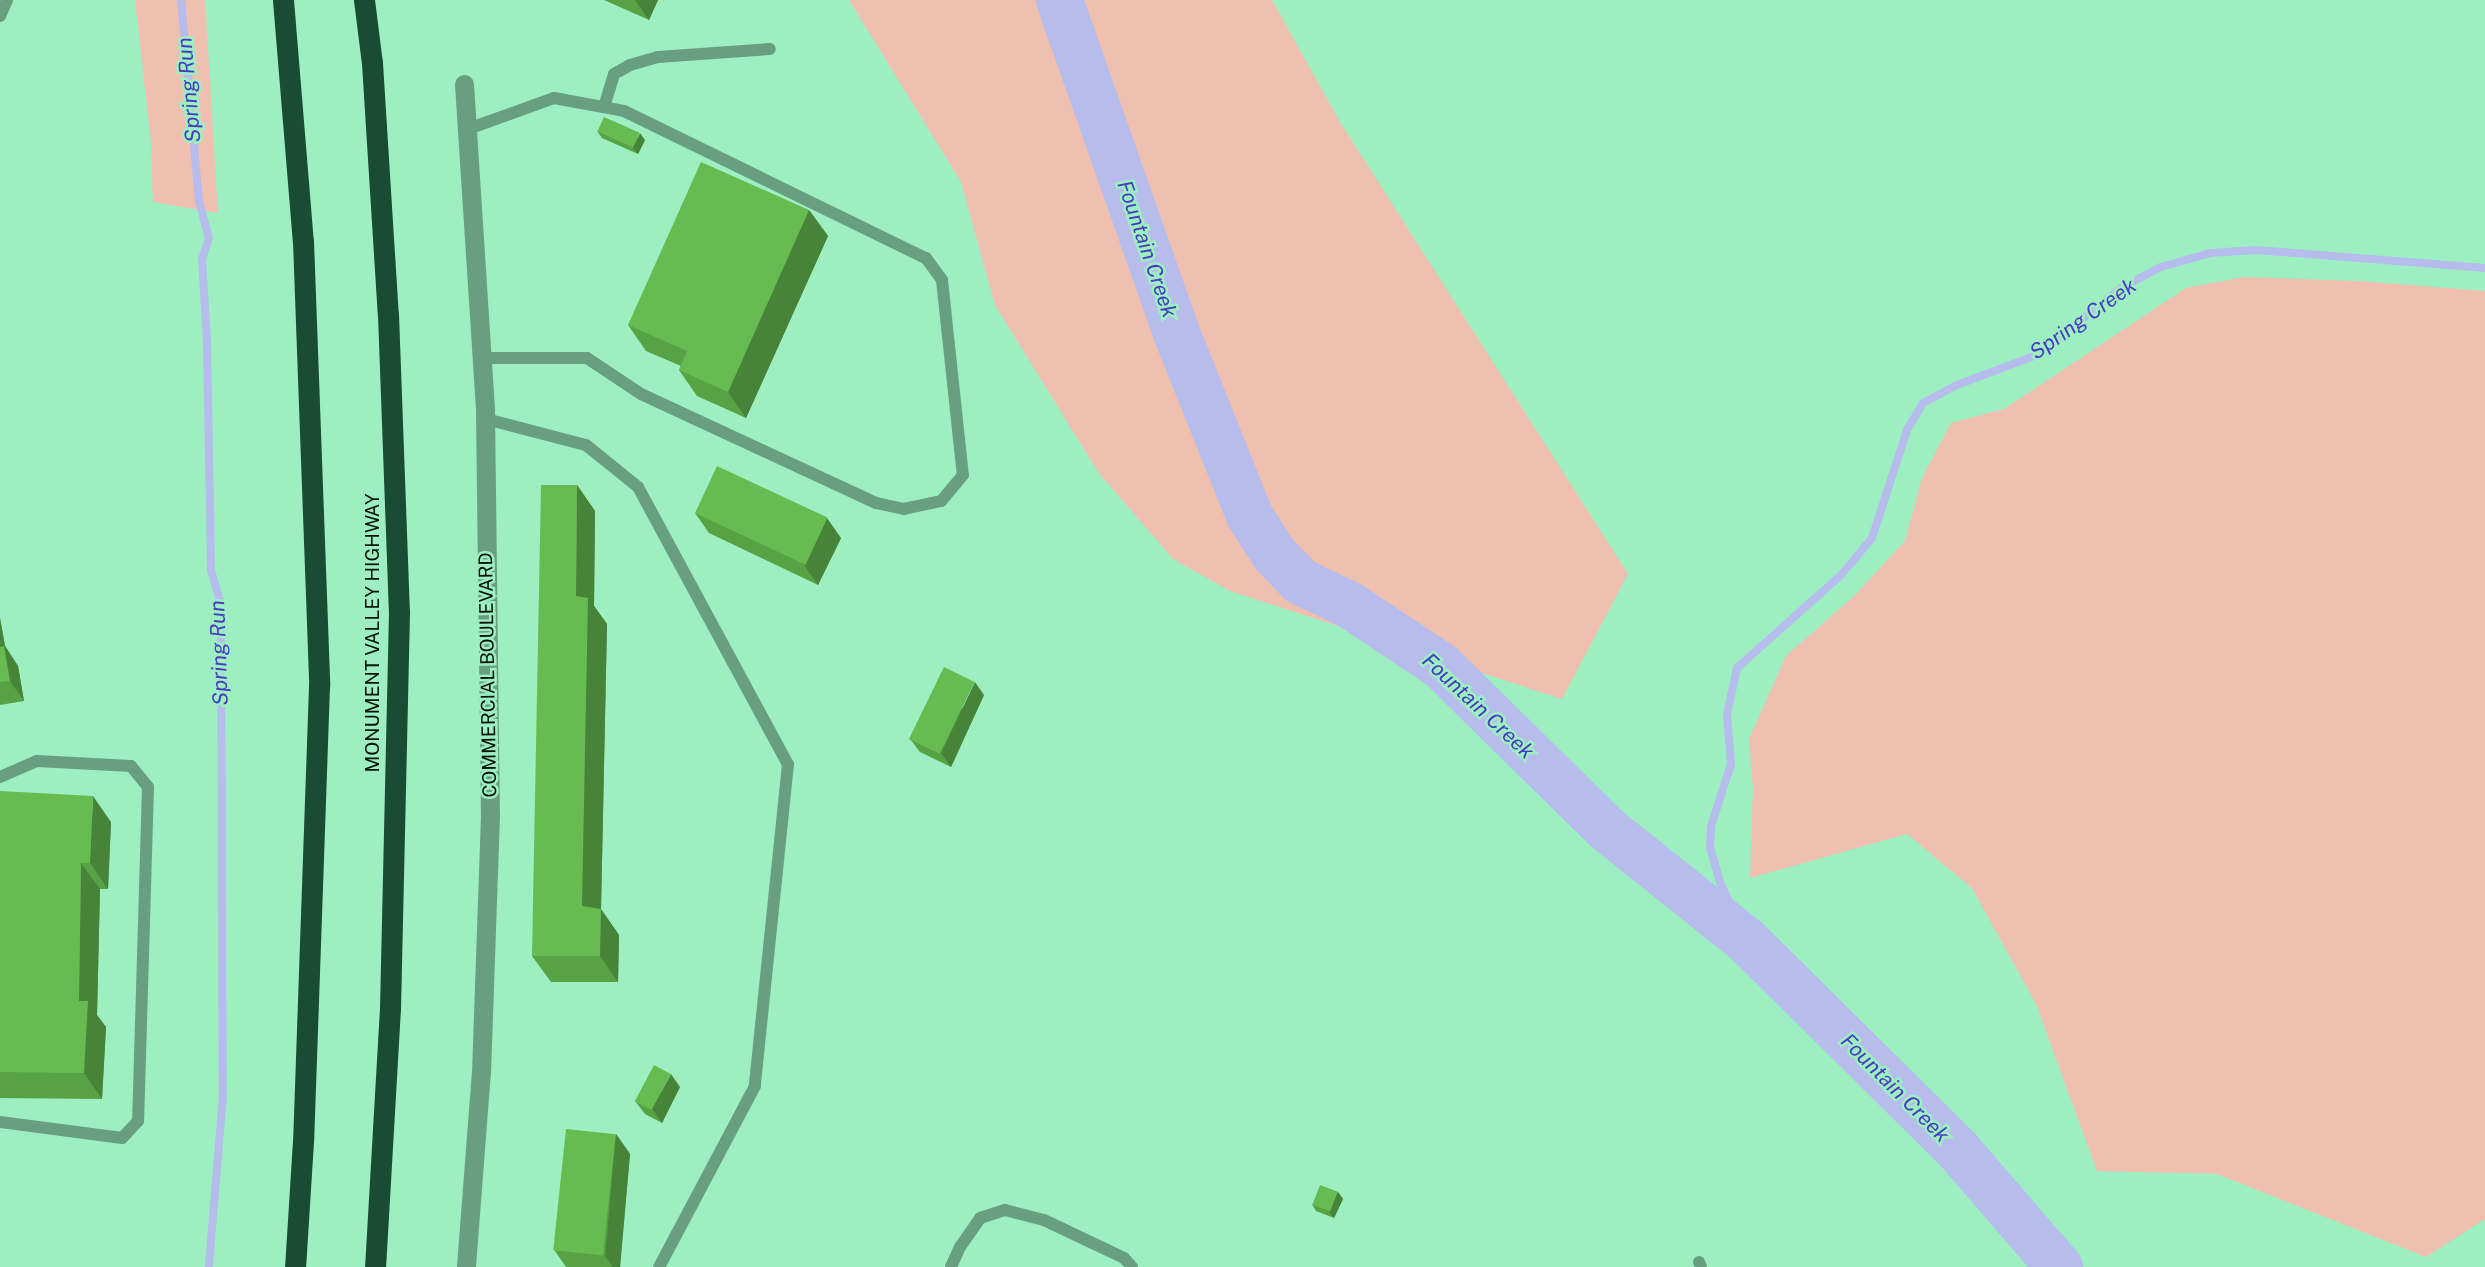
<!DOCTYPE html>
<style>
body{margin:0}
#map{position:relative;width:2485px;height:1267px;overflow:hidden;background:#9defc2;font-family:"Public Sans",sans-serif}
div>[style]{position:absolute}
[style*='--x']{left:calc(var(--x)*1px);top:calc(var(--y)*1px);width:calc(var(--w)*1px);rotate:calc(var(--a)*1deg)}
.green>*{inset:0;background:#efc0b0}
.stream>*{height:8px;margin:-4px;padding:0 4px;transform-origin:4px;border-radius:4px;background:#b6bceb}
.river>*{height:47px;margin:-23.5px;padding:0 23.5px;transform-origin:23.5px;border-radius:23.5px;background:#b6bceb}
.service>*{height:12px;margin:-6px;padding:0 6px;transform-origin:6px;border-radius:6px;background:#679f80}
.minor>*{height:19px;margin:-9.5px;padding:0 9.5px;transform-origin:9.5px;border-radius:9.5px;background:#679f80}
.motorway>*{height:21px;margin:-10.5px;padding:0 10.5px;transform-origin:10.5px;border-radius:10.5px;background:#1a4b33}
.wall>*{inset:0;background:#58a246}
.shaded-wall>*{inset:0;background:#478439}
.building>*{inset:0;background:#66bc51;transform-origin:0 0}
span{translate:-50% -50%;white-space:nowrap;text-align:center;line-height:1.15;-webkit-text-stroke:5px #9defc2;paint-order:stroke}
.street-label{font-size:19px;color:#001106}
.water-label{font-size:21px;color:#483bbf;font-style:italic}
</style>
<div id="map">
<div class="green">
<i style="clip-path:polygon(135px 0,205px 0,218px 213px,153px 202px,151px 143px)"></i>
<i style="clip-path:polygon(849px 0,1272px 0,1340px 122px,1628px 574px,1562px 699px,1230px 591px,1173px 559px,1098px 472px,995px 305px,961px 182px)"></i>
<i style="clip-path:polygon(2244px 277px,2359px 281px,2485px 291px,2485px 1219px,2426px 1257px,2217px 1174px,2097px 1171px,2036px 1004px,1972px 888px,1907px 834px,1750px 878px,1753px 789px,1749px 739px,1786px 656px,1854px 596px,1905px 541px,1922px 478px,1951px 423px,2004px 409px,2186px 288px)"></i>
</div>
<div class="stream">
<i style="--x:181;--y:0;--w:202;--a:84.9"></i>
<i style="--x:199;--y:201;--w:38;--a:75"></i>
<i style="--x:209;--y:238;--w:22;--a:108"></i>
<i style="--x:202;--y:259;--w:82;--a:86.5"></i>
<i style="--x:207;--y:341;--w:229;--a:89"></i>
<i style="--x:211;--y:570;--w:35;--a:74"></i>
<i style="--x:221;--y:604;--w:491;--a:89.8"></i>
<i style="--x:223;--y:1095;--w:173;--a:94.7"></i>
<i style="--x:1746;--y:940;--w:64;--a:-114.1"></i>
<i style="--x:1720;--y:882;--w:36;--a:-106"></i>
<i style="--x:1710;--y:847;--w:21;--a:-87"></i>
<i style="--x:1711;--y:826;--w:65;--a:-72.1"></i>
<i style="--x:1731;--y:764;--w:50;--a:-94.6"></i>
<i style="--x:1727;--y:714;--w:47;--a:-77.7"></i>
<i style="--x:1737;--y:668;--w:140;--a:-41.8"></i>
<i style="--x:1841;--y:575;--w:48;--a:-50"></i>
<i style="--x:1872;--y:538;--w:114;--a:-72"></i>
<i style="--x:1907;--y:430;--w:31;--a:-59"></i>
<i style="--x:1923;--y:403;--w:38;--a:-28"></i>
<i style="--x:1957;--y:385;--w:88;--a:-20.7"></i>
<i style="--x:2039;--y:354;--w:105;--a:-38.8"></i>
<i style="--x:2121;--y:288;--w:45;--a:-27.7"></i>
<i style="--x:2161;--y:267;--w:51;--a:-15.9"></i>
<i style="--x:2210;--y:253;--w:46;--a:-3.7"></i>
<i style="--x:2256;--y:250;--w:230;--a:4.5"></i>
</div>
<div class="river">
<i style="--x:1059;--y:0;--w:350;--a:70.6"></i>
<i style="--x:1175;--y:330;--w:199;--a:68.2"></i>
<i style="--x:1249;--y:515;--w:46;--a:57.3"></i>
<i style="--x:1274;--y:554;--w:37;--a:46"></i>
<i style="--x:1300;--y:581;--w:55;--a:25.6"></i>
<i style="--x:1350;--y:605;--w:108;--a:33.7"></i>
<i style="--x:1440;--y:665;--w:234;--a:44.5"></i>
<i style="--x:1607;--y:829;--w:178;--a:38.6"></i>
<i style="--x:1746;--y:940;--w:298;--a:44.7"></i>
<i style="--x:1958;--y:1150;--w:155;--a:49.2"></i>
</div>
<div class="service">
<i style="--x:0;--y:16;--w:17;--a:-66"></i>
<i style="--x:604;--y:107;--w:34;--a:-73"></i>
<i style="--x:614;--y:74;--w:18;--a:-29"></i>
<i style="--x:630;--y:65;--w:29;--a:-16"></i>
<i style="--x:658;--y:57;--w:112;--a:-4.1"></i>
<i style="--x:468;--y:129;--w:91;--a:-19.8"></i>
<i style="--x:554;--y:98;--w:71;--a:10.5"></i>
<i style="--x:624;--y:111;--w:336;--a:26"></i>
<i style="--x:926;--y:258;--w:27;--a:54"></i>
<i style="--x:942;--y:280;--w:196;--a:83.9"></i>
<i style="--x:963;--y:475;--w:34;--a:130"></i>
<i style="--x:941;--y:501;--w:38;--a:168"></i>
<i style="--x:904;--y:509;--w:29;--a:-168"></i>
<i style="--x:876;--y:503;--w:259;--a:-155.1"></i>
<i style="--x:641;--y:394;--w:65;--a:-146.3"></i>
<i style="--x:587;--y:358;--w:105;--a:180"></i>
<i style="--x:486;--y:419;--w:103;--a:14.6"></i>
<i style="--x:586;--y:445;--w:67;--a:38.9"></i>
<i style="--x:638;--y:487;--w:315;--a:61.6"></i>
<i style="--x:788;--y:764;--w:324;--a:95.9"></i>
<i style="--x:755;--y:1086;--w:205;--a:117.9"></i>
<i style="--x:0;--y:777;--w:40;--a:-23.4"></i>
<i style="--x:37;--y:761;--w:94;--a:3"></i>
<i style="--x:131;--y:766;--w:27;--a:51"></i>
<i style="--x:148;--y:787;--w:334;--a:91.7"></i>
<i style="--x:138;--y:1121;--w:23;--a:133"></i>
<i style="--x:122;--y:1138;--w:123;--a:-172.5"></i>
<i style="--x:1699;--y:1262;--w:5;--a:68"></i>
<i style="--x:951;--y:1267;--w:22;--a:-66"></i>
<i style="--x:960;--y:1247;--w:35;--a:-55"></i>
<i style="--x:980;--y:1218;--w:26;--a:-18"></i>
<i style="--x:1005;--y:1210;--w:40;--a:14.4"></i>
<i style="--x:1044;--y:1220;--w:89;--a:25.4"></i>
<i style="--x:1124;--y:1258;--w:12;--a:48"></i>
</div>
<div class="minor">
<i style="--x:464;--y:84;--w:327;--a:86.3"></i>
<i style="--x:485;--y:410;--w:405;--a:89.3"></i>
<i style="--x:490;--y:815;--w:256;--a:92"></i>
<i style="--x:481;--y:1071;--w:197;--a:94.4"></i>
</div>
<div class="motorway">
<i style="--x:283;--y:0;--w:242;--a:85.3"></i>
<i style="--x:303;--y:241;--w:445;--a:87.9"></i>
<i style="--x:319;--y:686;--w:455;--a:92"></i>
<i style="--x:303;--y:1141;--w:126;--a:93.6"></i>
<i style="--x:364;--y:0;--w:64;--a:82.8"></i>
<i style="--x:372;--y:63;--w:252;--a:86.4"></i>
<i style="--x:388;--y:314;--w:298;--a:87.9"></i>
<i style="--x:399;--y:612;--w:396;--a:91.3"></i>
<i style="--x:390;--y:1008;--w:259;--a:93.3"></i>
</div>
<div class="wall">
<i style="clip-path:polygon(604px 0,658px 0,649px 20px)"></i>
<i style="clip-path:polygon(597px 131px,645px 140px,638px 154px,602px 138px)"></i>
<i style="clip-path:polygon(809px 210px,828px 236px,746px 418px,697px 396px,679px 370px,681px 366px,646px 351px,628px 325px)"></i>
<i style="clip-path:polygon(577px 485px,595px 511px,594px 606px,607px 624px,601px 909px,619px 935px,618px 982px,551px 982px,532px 956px)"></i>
<i style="clip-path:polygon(695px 513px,841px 538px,818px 585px,709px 533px)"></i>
<i style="clip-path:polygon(0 618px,5px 646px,18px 666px,24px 701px,0 705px)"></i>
<i style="clip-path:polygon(984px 695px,951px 767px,920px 752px,910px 739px)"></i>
<i style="clip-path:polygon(0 791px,111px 822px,108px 889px,100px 889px,97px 1015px,106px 1027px,102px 1099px,0 1098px)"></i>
<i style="clip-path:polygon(680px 1087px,662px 1123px,645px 1114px,635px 1101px)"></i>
<i style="clip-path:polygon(616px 1134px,630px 1154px,620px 1267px,566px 1267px,555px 1251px)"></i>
<i style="clip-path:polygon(1338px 1192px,1343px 1199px,1334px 1218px,1316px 1211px,1312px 1204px)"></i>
</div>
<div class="shaded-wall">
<i style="clip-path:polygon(635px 0,658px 0,649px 20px)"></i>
<i style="clip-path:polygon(640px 133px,645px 140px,638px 154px,633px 148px)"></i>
<i style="clip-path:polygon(809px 210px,828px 236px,746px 418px,728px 392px)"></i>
<i style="clip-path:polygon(577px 485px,595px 511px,594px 606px,607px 624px,601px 909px,619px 935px,618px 982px,600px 956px,582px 906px,576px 596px)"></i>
<i style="clip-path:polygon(827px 518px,841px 538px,818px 585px,804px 565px)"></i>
<i style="clip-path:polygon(0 618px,5px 646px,18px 666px,24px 701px,10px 681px,0 656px)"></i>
<i style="clip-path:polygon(975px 682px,984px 695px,951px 767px,941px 753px)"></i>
<i style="clip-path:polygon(93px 796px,111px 822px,108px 889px,90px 863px)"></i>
<i style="clip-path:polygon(81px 863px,100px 889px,97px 1015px,106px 1027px,102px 1099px,84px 1073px,79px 1001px)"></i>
<i style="clip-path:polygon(671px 1074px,680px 1087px,662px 1123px,652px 1109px)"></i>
<i style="clip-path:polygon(616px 1134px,630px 1154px,620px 1267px,613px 1267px,605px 1256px)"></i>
<i style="clip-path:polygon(1338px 1192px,1343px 1199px,1334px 1218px,1329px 1212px)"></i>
</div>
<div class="building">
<i style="left:604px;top:117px;width:39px;height:16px;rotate:24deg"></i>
<i style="clip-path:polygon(701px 162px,809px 210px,728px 392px,679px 370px,687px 351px,628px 325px)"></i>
<i style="left:717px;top:466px;width:122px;height:52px;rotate:25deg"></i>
<i style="clip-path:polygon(541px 485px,577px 485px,576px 596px,588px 598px,582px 906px,601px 909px,600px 956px,532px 956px)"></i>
<i style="clip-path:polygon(4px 646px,10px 681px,0 682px,0 647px)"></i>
<i style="left:944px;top:667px;width:34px;height:80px;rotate:26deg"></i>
<i style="clip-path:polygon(0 791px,93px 796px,90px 863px,81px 863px,79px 1001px,88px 1001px,84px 1073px,0 1072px)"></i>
<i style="left:654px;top:1065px;width:19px;height:41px;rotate:28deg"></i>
<i style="left:566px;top:1129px;width:50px;height:122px;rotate:6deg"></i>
<i style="left:1320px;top:1185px;width:19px;height:21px;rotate:21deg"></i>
</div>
<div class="street-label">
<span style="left:373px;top:633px;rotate:-90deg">MONUMENT VALLEY HIGHWAY</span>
<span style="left:488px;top:675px;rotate:-91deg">COMMERCIAL BOULEVARD</span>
</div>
<div class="water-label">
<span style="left:189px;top:90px;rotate:-95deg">Spring Run</span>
<span style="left:1147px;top:249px;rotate:71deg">Fountain Creek</span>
<span style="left:2083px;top:319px;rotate:-35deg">Spring Creek</span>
<span style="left:219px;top:653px;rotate:-92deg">Spring Run</span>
<span style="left:1478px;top:706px;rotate:43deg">Fountain Creek</span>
<span style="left:1895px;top:1088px;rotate:45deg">Fountain Creek</span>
</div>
</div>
